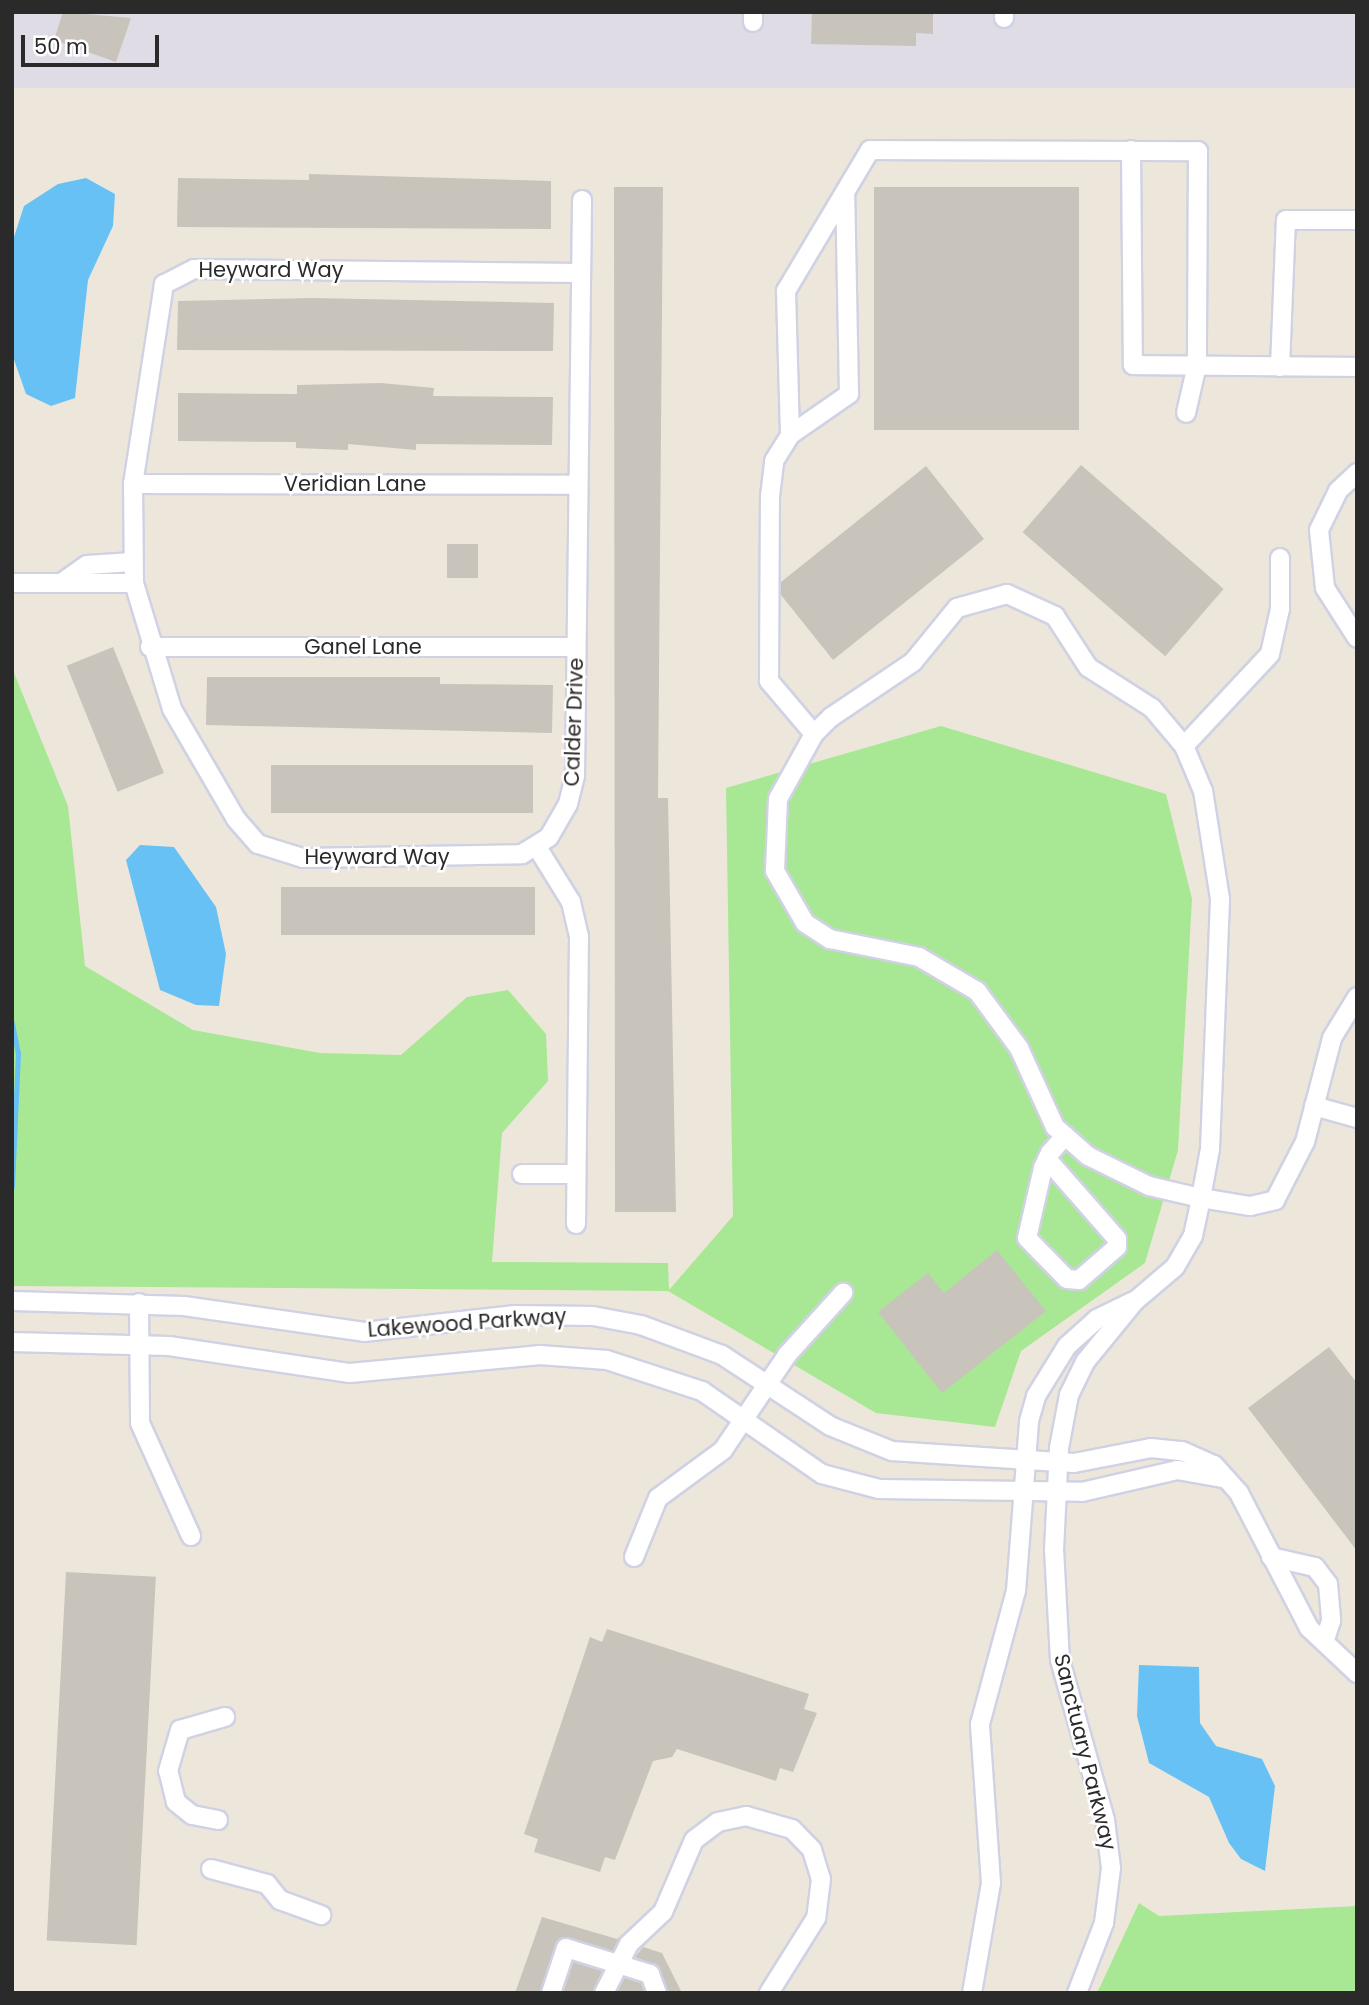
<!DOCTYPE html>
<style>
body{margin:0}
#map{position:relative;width:1369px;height:2005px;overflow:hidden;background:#ede7db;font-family:Poppins,sans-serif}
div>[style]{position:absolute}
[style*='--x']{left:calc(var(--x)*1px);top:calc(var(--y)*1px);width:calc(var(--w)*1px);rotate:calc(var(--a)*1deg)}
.industrial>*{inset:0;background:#dfdce5;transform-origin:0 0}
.green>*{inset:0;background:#a8e794}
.water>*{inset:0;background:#68c1f5}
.stream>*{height:5px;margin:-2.5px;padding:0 2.5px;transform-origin:2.5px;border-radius:2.5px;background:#68c1f5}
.building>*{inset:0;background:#c8c4bb;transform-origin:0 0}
.roads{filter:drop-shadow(2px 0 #d0d2e4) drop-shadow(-2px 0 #d0d2e4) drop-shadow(0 2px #d0d2e4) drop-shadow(0 -2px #d0d2e4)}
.minor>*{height:18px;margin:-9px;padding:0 9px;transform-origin:9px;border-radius:9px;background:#fff}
span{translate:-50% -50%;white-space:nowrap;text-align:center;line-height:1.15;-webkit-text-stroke:5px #fff;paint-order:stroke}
.street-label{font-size:21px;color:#2a2a2a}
.frame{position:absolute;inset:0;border:14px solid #2a2a2a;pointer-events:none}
.scale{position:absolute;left:21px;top:35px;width:138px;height:32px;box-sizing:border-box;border:4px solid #2a2a2a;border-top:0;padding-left:9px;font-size:21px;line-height:24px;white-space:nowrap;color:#2a2a2a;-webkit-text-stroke:5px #fff;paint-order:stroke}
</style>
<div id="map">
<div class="industrial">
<i style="left:12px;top:12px;width:1345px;height:76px"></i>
</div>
<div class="green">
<i style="clip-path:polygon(12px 668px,68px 806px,85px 966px,193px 1030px,320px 1053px,401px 1055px,467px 997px,508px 990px,546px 1034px,548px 1081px,502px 1133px,492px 1262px,668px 1263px,669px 1290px,733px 1216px,726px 788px,941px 726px,1166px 794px,1192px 899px,1178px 1150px,1145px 1263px,1021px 1351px,995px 1427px,876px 1413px,668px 1291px,12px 1286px)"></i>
<i style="clip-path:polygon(1139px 1903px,1159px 1916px,1357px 1906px,1357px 1993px,1097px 1993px)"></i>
</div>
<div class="water">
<i style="clip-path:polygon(86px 178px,115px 194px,113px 226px,88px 280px,75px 398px,51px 406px,26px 394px,12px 354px,12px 243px,24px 206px,58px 184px)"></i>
<i style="clip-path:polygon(140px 845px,174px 847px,216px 907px,226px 954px,219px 1006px,196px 1005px,160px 990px,126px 860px)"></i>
<i style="clip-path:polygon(1139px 1665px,1199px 1667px,1200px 1723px,1216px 1746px,1262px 1759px,1275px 1786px,1265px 1871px,1241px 1859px,1229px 1843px,1209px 1797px,1149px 1763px,1137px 1716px)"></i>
</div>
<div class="stream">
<i style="--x:12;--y:1023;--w:31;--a:79"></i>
<i style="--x:18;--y:1053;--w:134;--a:92.6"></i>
</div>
<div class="building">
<i style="clip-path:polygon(63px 12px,131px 18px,116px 62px,54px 40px)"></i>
<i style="clip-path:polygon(812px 12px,933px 12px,933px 34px,916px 33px,916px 46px,811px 44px)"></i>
<i style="clip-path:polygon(309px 174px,551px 181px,551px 229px,177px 227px,178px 178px,309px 180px)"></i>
<i style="clip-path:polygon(614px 187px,663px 187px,658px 798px,668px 798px,676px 1212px,615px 1212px)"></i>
<i style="left:1079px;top:187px;width:243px;height:205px;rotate:90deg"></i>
<i style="clip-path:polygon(313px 298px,554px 303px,553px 351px,177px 350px,178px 301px)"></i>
<i style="clip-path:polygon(381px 383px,434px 388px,433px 396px,553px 397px,552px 445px,416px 444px,416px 450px,348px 444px,348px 450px,296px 448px,296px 442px,178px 441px,178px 393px,297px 394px,297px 385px)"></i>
<i style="left:1081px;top:465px;width:189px;height:89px;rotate:41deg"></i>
<i style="clip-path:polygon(926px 466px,984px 539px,833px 660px,781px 595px,781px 582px)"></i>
<i style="left:447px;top:544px;width:31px;height:34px"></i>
<i style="left:113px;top:647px;width:136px;height:50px;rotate:68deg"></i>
<i style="clip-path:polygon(207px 677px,440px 677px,440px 684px,553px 685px,552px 733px,206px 725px)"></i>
<i style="left:271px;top:765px;width:262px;height:48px"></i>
<i style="left:281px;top:887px;width:254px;height:48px"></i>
<i style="clip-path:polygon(997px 1250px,1046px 1311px,942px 1393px,878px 1312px,928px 1273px,944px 1293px)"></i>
<i style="clip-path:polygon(1329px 1347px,1357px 1383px,1357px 1551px,1248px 1408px)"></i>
<i style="left:66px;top:1572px;width:90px;height:369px;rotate:3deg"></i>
<i style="clip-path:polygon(607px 1629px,809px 1694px,804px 1709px,817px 1713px,793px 1772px,780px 1768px,776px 1781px,677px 1749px,672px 1757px,653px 1761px,615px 1860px,605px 1857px,600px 1872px,534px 1852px,538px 1839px,524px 1834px,590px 1637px,602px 1642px)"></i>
<i style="clip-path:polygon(648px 1911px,613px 1951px,559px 1939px,540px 1993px,515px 1993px,542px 1917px,617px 1939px)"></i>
<i style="clip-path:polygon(643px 1947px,662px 1953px,682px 1993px,668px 1993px,658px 1966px,635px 1957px)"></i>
<i style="clip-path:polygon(573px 1962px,602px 1971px,593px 1993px,563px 1993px)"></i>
<i style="clip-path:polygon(624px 1978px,641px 1983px,645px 1993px,617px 1993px)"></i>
</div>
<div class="roads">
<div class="minor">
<i style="--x:753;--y:12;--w:10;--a:90"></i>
<i style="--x:1004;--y:18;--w:6;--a:-90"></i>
<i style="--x:1131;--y:150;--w:215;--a:89.5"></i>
<i style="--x:1133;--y:365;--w:224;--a:0.5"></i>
<i style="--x:581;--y:273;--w:387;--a:-179.4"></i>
<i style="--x:194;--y:269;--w:34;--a:153"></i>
<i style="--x:164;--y:284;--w:202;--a:98.8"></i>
<i style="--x:133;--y:484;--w:99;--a:89.4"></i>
<i style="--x:134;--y:583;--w:132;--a:73.2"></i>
<i style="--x:172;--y:709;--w:127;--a:59.8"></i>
<i style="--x:236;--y:819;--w:33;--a:49"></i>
<i style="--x:258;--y:844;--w:47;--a:17.3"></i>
<i style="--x:303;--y:858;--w:219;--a:-1"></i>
<i style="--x:522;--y:854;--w:32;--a:-32"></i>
<i style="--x:549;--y:837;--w:38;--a:-60"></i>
<i style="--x:568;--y:804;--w:29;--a:-76"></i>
<i style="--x:575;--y:776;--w:576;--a:-89.3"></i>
<i style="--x:1280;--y:367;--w:147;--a:-87.7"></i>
<i style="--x:1286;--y:220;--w:71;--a:0"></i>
<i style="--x:790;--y:435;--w:144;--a:-91.6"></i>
<i style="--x:786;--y:291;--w:164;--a:-59.2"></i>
<i style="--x:870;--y:150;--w:328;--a:0.2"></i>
<i style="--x:1198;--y:151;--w:214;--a:90.3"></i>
<i style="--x:1197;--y:365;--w:49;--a:102.9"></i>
<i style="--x:1357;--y:473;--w:26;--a:137"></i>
<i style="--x:1338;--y:491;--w:43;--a:116"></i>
<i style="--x:1319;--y:530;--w:58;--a:84.1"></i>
<i style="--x:1325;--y:588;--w:59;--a:57.4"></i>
<i style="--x:133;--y:484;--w:445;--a:0.1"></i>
<i style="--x:64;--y:581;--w:28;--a:-35"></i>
<i style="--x:87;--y:565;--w:46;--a:-3.7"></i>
<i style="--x:12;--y:583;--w:122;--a:0"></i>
<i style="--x:150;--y:647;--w:426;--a:0"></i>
<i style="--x:814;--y:734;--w:70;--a:-130.3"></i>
<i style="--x:769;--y:681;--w:185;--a:-89.7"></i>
<i style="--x:770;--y:496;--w:35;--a:-83"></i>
<i style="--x:774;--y:461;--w:31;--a:-58"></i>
<i style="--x:790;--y:435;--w:72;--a:-34.8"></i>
<i style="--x:849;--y:394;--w:201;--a:-91.1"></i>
<i style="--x:1184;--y:746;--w:126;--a:-46.9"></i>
<i style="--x:1270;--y:654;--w:46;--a:-77.5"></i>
<i style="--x:1280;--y:609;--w:51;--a:-90"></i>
<i style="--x:537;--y:847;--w:65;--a:58.3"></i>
<i style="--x:571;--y:902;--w:36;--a:77"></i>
<i style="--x:579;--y:937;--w:287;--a:90.6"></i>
<i style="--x:1314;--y:1106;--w:45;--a:15.6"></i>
<i style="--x:1047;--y:1159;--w:106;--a:48.8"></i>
<i style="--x:1117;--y:1239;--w:8;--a:90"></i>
<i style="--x:1117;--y:1247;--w:50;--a:139"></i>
<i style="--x:1079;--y:1280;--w:12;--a:-175"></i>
<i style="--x:1067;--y:1279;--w:57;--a:-134.3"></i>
<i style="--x:1027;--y:1238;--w:72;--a:-77.1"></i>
<i style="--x:1043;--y:1168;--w:17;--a:-65"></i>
<i style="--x:1050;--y:1153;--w:23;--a:-49"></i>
<i style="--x:522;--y:1174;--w:54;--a:0"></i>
<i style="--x:12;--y:1301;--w:172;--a:1.7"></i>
<i style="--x:184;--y:1306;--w:182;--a:8.2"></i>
<i style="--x:364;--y:1332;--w:152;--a:-6.4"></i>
<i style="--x:515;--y:1315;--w:78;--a:0.7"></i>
<i style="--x:593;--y:1316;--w:49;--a:10.6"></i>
<i style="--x:641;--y:1325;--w:86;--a:20.3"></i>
<i style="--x:722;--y:1355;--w:129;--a:33.3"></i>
<i style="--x:830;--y:1426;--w:67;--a:22"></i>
<i style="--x:892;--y:1451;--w:182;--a:3.8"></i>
<i style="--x:1074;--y:1463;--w:78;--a:-11"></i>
<i style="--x:1151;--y:1448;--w:31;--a:6"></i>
<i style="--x:1182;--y:1451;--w:35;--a:24"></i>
<i style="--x:1214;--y:1465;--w:38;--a:48"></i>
<i style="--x:1239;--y:1493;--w:152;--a:62.6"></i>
<i style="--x:1309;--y:1628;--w:66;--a:43.2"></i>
<i style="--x:139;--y:1303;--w:120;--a:89.5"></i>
<i style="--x:140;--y:1423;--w:124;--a:65.7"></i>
<i style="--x:12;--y:1342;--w:157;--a:1.5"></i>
<i style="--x:169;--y:1346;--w:183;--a:8.5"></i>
<i style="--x:350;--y:1373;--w:191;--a:-5.4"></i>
<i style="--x:540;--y:1355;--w:67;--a:4.3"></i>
<i style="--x:607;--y:1360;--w:100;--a:18.1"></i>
<i style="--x:702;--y:1391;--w:146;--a:34.7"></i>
<i style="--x:822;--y:1474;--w:59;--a:14.7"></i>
<i style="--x:879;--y:1489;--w:203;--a:0.8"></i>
<i style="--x:1082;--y:1492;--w:98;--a:-13"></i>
<i style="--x:1177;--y:1470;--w:47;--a:9.9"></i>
<i style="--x:634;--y:1557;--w:64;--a:-67.9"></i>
<i style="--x:658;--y:1498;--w:81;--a:-36.4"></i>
<i style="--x:723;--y:1450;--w:115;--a:-56"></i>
<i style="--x:787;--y:1355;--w:84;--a:-47.9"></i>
<i style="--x:1271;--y:1557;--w:45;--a:12.8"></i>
<i style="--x:1315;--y:1567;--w:21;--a:53"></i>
<i style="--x:1328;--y:1584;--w:37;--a:85"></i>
<i style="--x:1331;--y:1621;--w:22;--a:108"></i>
<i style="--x:218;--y:1820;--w:26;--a:-169"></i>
<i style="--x:192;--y:1815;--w:21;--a:-141"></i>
<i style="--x:176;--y:1802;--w:32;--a:-104"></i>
<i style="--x:168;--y:1771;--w:43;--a:-73.7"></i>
<i style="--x:180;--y:1730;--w:47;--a:-16.1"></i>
<i style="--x:211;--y:1869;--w:58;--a:15"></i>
<i style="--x:267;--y:1884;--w:21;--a:51"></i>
<i style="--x:280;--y:1900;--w:44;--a:20.1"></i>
<i style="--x:551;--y:1993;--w:47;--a:-71.6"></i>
<i style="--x:566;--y:1948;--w:88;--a:17.2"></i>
<i style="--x:650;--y:1974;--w:20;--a:70"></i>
<i style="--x:604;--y:1993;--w:55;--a:-63"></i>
<i style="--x:629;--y:1944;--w:47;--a:-43.3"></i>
<i style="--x:663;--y:1912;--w:78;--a:-66.7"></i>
<i style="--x:694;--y:1840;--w:30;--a:-37"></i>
<i style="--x:718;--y:1822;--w:29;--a:-12"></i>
<i style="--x:746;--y:1816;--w:48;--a:15.8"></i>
<i style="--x:792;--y:1829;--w:29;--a:46"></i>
<i style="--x:812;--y:1850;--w:30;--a:73"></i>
<i style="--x:821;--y:1879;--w:39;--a:97"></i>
<i style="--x:816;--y:1918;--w:89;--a:122.1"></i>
<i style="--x:972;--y:1993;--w:112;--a:-80.2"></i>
<i style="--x:991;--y:1883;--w:159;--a:-94"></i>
<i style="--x:980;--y:1724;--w:138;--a:-74.9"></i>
<i style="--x:1016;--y:1591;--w:170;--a:-85.6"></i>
<i style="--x:1029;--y:1421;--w:26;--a:-74"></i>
<i style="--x:1036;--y:1396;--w:59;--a:-58.2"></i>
<i style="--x:1067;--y:1346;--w:40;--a:-42"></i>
<i style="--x:1097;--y:1319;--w:39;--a:-26"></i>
<i style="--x:1077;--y:1993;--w:75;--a:-68.9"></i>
<i style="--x:1104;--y:1923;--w:55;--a:-82.7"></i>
<i style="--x:1111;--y:1868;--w:48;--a:-97.1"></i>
<i style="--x:1105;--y:1820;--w:166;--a:-105.7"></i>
<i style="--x:1060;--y:1660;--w:110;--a:-93.1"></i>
<i style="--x:1054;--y:1550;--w:102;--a:-87.2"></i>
<i style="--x:1059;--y:1448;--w:54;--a:-79.3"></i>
<i style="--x:1069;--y:1395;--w:37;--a:-64"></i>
<i style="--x:1085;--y:1362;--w:79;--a:-50.7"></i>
<i style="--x:1135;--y:1301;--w:52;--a:-40.4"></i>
<i style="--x:1175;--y:1267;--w:36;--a:-60"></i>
<i style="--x:1193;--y:1236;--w:39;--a:-78"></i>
<i style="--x:1201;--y:1198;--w:50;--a:-79.6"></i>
<i style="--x:1210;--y:1149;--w:250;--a:-87.7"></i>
<i style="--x:1220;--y:899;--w:109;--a:-98.9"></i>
<i style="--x:1203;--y:791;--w:49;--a:-112.9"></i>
<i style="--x:1184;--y:746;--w:50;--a:-130.1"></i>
<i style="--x:1152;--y:708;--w:76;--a:-147.4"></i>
<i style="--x:1088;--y:667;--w:61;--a:-122.9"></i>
<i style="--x:1055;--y:616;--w:53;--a:-155.4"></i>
<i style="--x:1007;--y:594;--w:52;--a:164.4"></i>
<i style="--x:957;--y:608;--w:70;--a:129.2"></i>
<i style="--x:913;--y:662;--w:99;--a:146.1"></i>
<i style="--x:831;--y:717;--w:24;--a:135"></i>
<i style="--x:814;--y:734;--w:74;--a:119"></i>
<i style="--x:778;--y:799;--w:72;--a:92.4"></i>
<i style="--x:775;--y:871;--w:60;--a:60"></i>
<i style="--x:805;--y:923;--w:30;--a:33"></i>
<i style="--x:830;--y:939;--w:91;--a:11.4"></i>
<i style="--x:919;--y:957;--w:67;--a:30.4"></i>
<i style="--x:977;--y:991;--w:71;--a:53.6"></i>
<i style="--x:1019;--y:1048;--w:87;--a:65.5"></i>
<i style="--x:1055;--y:1127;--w:44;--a:41.3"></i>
<i style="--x:1088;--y:1156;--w:68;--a:26.2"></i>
<i style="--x:1149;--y:1186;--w:53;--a:13"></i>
<i style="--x:1201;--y:1198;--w:50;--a:9.3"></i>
<i style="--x:1250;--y:1206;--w:26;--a:-13"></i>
<i style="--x:1275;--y:1200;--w:65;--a:-62.7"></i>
<i style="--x:1305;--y:1142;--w:107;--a:-75.4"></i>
<i style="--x:1332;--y:1038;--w:48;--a:-58.6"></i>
</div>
</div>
<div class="street-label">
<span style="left:271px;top:270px">Heyward Way</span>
<span style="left:355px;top:484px">Veridian Lane</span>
<span style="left:363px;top:647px">Ganel Lane</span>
<span style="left:574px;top:722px;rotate:-88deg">Calder Drive</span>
<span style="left:377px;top:857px">Heyward Way</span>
<span style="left:467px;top:1323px;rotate:-4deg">Lakewood Parkway</span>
<span style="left:1085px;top:1752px;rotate:76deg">Sanctuary Parkway</span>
</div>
<div class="frame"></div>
<div class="scale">50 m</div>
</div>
